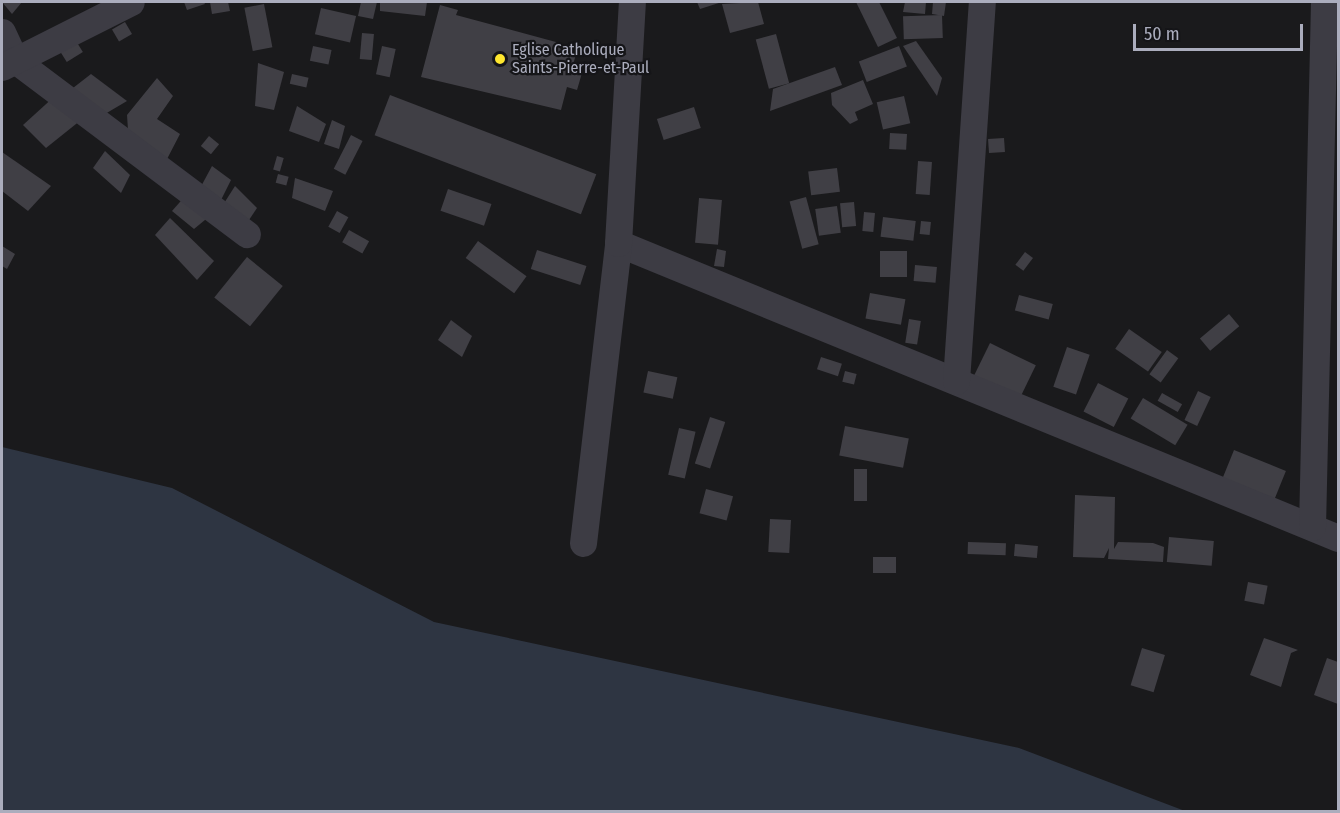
<!DOCTYPE html>
<style>
body{margin:0}
#map{position:relative;width:1340px;height:813px;overflow:hidden;background:#1a1a1c;font-family:"Fira Sans Condensed",sans-serif}
div>[style]{position:absolute}
[style*='--x']{left:calc(var(--x)*1px);top:calc(var(--y)*1px);width:calc(var(--w)*1px);rotate:calc(var(--a)*1deg)}
.water>*{inset:0;background:#2e3542}
.building>*{inset:0;background:#403f45;transform-origin:0 0}
.minor>*{height:27px;margin:-13.5px;padding:0 13.5px;transform-origin:13.5px;border-radius:13.5px;background:#3d3c44}
.dots>*{width:16px;height:16px;translate:-50% -50%;box-sizing:border-box;border:3px solid #151518;border-radius:50%}
span{translate:-50% -50%;white-space:nowrap;text-align:center;line-height:1.15;-webkit-text-stroke:4.5px #151518;paint-order:stroke}
.poi-label{font-size:16px;color:#abadbd}
.left{translate:0 -50%;text-align:left}
.frame{position:absolute;inset:0;border:3px solid #abadbd;pointer-events:none}
.scale{position:absolute;left:1133px;top:24px;width:170px;height:27px;box-sizing:border-box;border:3px solid #abadbd;border-top:0;padding-left:8px;font-size:18px;line-height:21px;white-space:nowrap;color:#abadbd;-webkit-text-stroke:4px #151518;paint-order:stroke}
</style>
<div id="map">
<div class="water">
<i style="clip-path:polygon(2px 447px,172px 488px,434px 622px,1019px 748px,1185px 811px,2px 811px)"></i>
</div>
<div class="building">
<i style="clip-path:polygon(2px 2px,22px 2px,12px 14px)"></i>
<i style="clip-path:polygon(184px 2px,204px 2px,205px 4px,187px 10px)"></i>
<i style="clip-path:polygon(210px 2px,228px 2px,230px 11px,212px 14px)"></i>
<i style="clip-path:polygon(361px 2px,377px 2px,373px 19px,358px 16px)"></i>
<i style="clip-path:polygon(380px 2px,427px 2px,425px 16px,380px 11px)"></i>
<i style="clip-path:polygon(697px 2px,722px 2px,700px 9px)"></i>
<i style="clip-path:polygon(758px 2px,764px 24px,730px 33px,722px 4px)"></i>
<i style="clip-path:polygon(856px 2px,879px 2px,897px 38px,878px 47px)"></i>
<i style="clip-path:polygon(905px 2px,926px 2px,925px 14px,903px 12px)"></i>
<i style="clip-path:polygon(933px 2px,946px 2px,944px 16px,932px 14px)"></i>
<i style="left:264px;top:4px;width:44px;height:20px;rotate:79deg"></i>
<i style="clip-path:polygon(440px 5px,458px 10px,456px 15px,578px 48px,571px 71px,582px 73px,577px 90px,567px 87px,561px 110px,421px 77px)"></i>
<i style="left:321px;top:8px;width:36px;height:27px;rotate:13deg"></i>
<i style="left:942px;top:15px;width:23px;height:39px;rotate:88deg"></i>
<i style="left:125px;top:22px;width:14px;height:15px;rotate:60deg"></i>
<i style="left:362px;top:33px;width:12px;height:26px;rotate:5deg"></i>
<i style="left:776px;top:34px;width:51px;height:21px;rotate:75deg"></i>
<i style="left:76px;top:41px;width:13px;height:19px;rotate:58deg"></i>
<i style="clip-path:polygon(916px 41px,942px 78px,937px 96px,903px 46px)"></i>
<i style="left:313px;top:46px;width:19px;height:15px;rotate:12deg"></i>
<i style="left:382px;top:46px;width:14px;height:29px;rotate:12deg"></i>
<i style="left:899px;top:46px;width:22px;height:43px;rotate:69deg"></i>
<i style="clip-path:polygon(258px 63px,284px 72px,274px 110px,255px 106px)"></i>
<i style="clip-path:polygon(835px 67px,842px 85px,770px 111px,773px 89px)"></i>
<i style="clip-path:polygon(91px 74px,127px 101px,105px 114px,73px 88px)"></i>
<i style="left:292px;top:74px;width:17px;height:10px;rotate:13deg"></i>
<i style="clip-path:polygon(157px 78px,173px 96px,157px 119px,180px 134px,166px 161px,128px 130px,127px 115px)"></i>
<i style="clip-path:polygon(863px 80px,873px 104px,855px 112px,858px 120px,850px 124px,832px 105px,831px 93px)"></i>
<i style="clip-path:polygon(56px 95px,86px 116px,46px 148px,23px 125px)"></i>
<i style="left:390px;top:95px;width:221px;height:43px;rotate:21deg"></i>
<i style="left:904px;top:96px;width:28px;height:28px;rotate:77deg"></i>
<i style="clip-path:polygon(297px 106px,326px 124px,319px 142px,289px 131px)"></i>
<i style="left:694px;top:107px;width:22px;height:39px;rotate:72deg"></i>
<i style="clip-path:polygon(332px 120px,345px 126px,339px 149px,324px 144px)"></i>
<i style="left:890px;top:133px;width:17px;height:16px;rotate:3deg"></i>
<i style="left:351px;top:135px;width:13px;height:38px;rotate:27deg"></i>
<i style="left:209px;top:136px;width:13px;height:13px;rotate:39deg"></i>
<i style="left:1004px;top:138px;width:14px;height:16px;rotate:86deg"></i>
<i style="clip-path:polygon(105px 151px,130px 175px,121px 193px,93px 168px)"></i>
<i style="clip-path:polygon(2px 152px,51px 186px,28px 211px,2px 191px)"></i>
<i style="left:277px;top:156px;width:7px;height:14px;rotate:16deg"></i>
<i style="left:918px;top:161px;width:14px;height:33px;rotate:4deg"></i>
<i style="clip-path:polygon(212px 166px,231px 180px,217px 208px,198px 192px)"></i>
<i style="left:837px;top:168px;width:24px;height:29px;rotate:83deg"></i>
<i style="left:278px;top:174px;width:11px;height:9px;rotate:15deg"></i>
<i style="clip-path:polygon(295px 178px,333px 191px,325px 211px,292px 198px)"></i>
<i style="clip-path:polygon(235px 186px,257px 208px,245px 226px,221px 208px)"></i>
<i style="left:448px;top:189px;width:46px;height:23px;rotate:19deg"></i>
<i style="clip-path:polygon(187px 194px,211px 215px,194px 229px,172px 211px)"></i>
<i style="left:806px;top:197px;width:49px;height:17px;rotate:75deg"></i>
<i style="left:699px;top:198px;width:23px;height:45px;rotate:5deg"></i>
<i style="left:854px;top:202px;width:24px;height:14px;rotate:85deg"></i>
<i style="left:837px;top:206px;width:27px;height:22px;rotate:82deg"></i>
<i style="left:337px;top:211px;width:13px;height:18px;rotate:29deg"></i>
<i style="left:864px;top:212px;width:11px;height:19px;rotate:5deg"></i>
<i style="left:883px;top:217px;width:33px;height:20px;rotate:7deg"></i>
<i style="clip-path:polygon(170px 218px,214px 261px,197px 280px,155px 235px)"></i>
<i style="left:921px;top:221px;width:10px;height:13px;rotate:6deg"></i>
<i style="left:349px;top:230px;width:23px;height:14px;rotate:29deg"></i>
<i style="left:478px;top:241px;width:60px;height:21px;rotate:36deg"></i>
<i style="clip-path:polygon(2px 246px,15px 254px,7px 269px,2px 266px)"></i>
<i style="clip-path:polygon(717px 249px,726px 251px,724px 267px,714px 266px)"></i>
<i style="left:537px;top:250px;width:52px;height:20px;rotate:18deg"></i>
<i style="left:880px;top:251px;width:27px;height:26px"></i>
<i style="left:1025px;top:252px;width:10px;height:16px;rotate:37deg"></i>
<i style="left:247px;top:257px;width:46px;height:52px;rotate:39deg"></i>
<i style="left:915px;top:265px;width:22px;height:16px;rotate:5deg"></i>
<i style="left:870px;top:293px;width:36px;height:26px;rotate:10deg"></i>
<i style="left:1019px;top:295px;width:35px;height:16px;rotate:15deg"></i>
<i style="left:1229px;top:314px;width:16px;height:38px;rotate:50deg"></i>
<i style="left:909px;top:319px;width:12px;height:24px;rotate:9deg"></i>
<i style="clip-path:polygon(451px 320px,472px 336px,462px 357px,438px 340px)"></i>
<i style="left:1129px;top:329px;width:40px;height:24px;rotate:35deg"></i>
<i style="left:990px;top:343px;width:51px;height:36px;rotate:26deg"></i>
<i style="left:1067px;top:347px;width:24px;height:42px;rotate:19deg"></i>
<i style="left:1167px;top:350px;width:14px;height:30px;rotate:36deg"></i>
<i style="left:821px;top:357px;width:22px;height:13px;rotate:18deg"></i>
<i style="left:648px;top:371px;width:30px;height:22px;rotate:12deg"></i>
<i style="left:845px;top:371px;width:12px;height:11px;rotate:14deg"></i>
<i style="left:1098px;top:383px;width:34px;height:32px;rotate:27deg"></i>
<i style="left:1198px;top:391px;width:14px;height:32px;rotate:25deg"></i>
<i style="left:1162px;top:393px;width:23px;height:9px;rotate:29deg"></i>
<i style="left:1143px;top:398px;width:52px;height:24px;rotate:31deg"></i>
<i style="left:710px;top:417px;width:16px;height:49px;rotate:18deg"></i>
<i style="left:845px;top:426px;width:65px;height:30px;rotate:11deg"></i>
<i style="left:679px;top:428px;width:17px;height:48px;rotate:13deg"></i>
<i style="left:1234px;top:450px;width:56px;height:30px;rotate:22deg"></i>
<i style="left:854px;top:469px;width:13px;height:32px"></i>
<i style="left:706px;top:489px;width:28px;height:25px;rotate:15deg"></i>
<i style="clip-path:polygon(1075px 495px,1115px 497px,1114px 549px,1118px 542px,1153px 543px,1164px 547px,1163px 562px,1108px 559px,1109px 548px,1104px 558px,1073px 557px)"></i>
<i style="left:770px;top:519px;width:21px;height:33px;rotate:3deg"></i>
<i style="left:1169px;top:537px;width:45px;height:25px;rotate:5deg"></i>
<i style="left:968px;top:542px;width:38px;height:12px;rotate:2deg"></i>
<i style="left:1015px;top:544px;width:23px;height:12px;rotate:5deg"></i>
<i style="left:873px;top:557px;width:23px;height:16px"></i>
<i style="left:1248px;top:582px;width:20px;height:19px;rotate:11deg"></i>
<i style="clip-path:polygon(1264px 638px,1298px 650px,1291px 653px,1281px 687px,1250px 675px)"></i>
<i style="left:1142px;top:648px;width:24px;height:39px;rotate:17deg"></i>
<i style="clip-path:polygon(1327px 658px,1338px 662px,1338px 704px,1314px 695px)"></i>
</div>
<div class="minor">
<i style="--x:2;--y:32;--w:31;--a:65"></i>
<i style="--x:15;--y:60;--w:290;--a:36.9"></i>
<i style="--x:2;--y:67;--w:144;--a:-26.7"></i>
<i style="--x:618;--y:243;--w:778;--a:22.28"></i>
<i style="--x:956;--y:381;--w:380;--a:-86.1"></i>
<i style="--x:1312;--y:527;--w:525;--a:-88.69"></i>
<i style="--x:583;--y:543;--w:302;--a:-83.3"></i>
<i style="--x:618;--y:243;--w:241;--a:-86.7"></i>
</div>
<div class="dots">
<i style="left:500px;top:59px;background:#ffe72f"></i>
</div>
<div class="poi-label">
<span class="left" style="left:512px;top:59px">Eglise Catholique<br>Saints-Pierre-et-Paul</span>
</div>
<div class="frame"></div>
<div class="scale">50 m</div>
</div>
